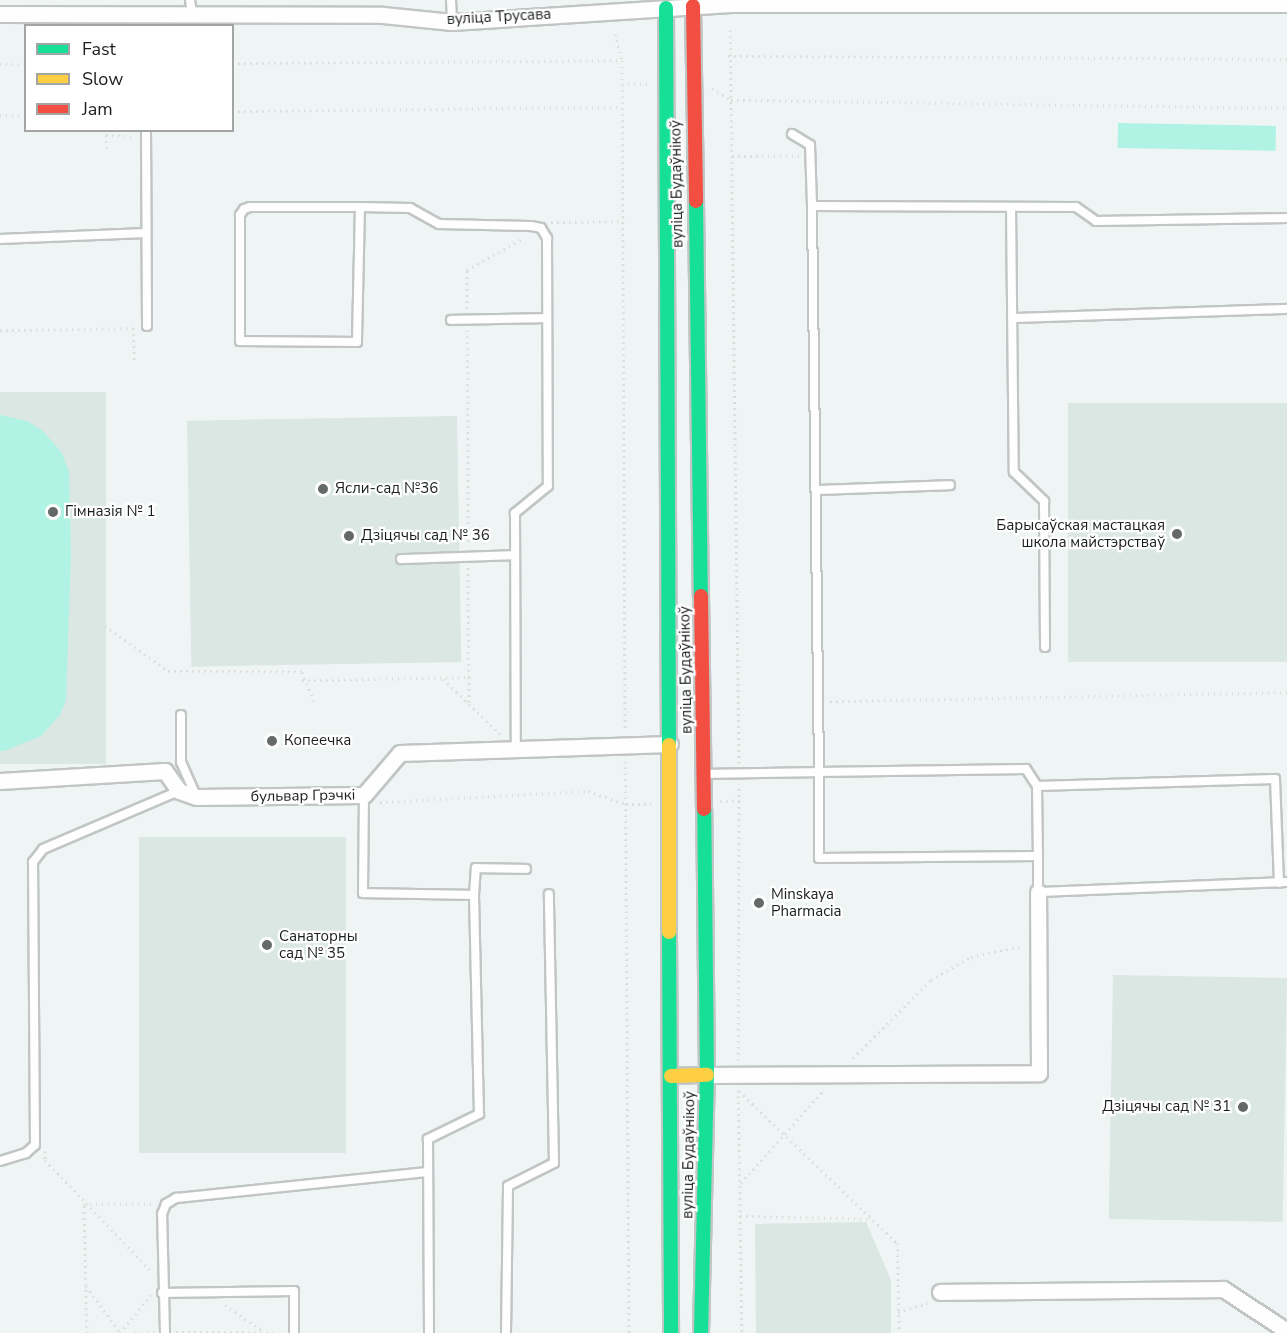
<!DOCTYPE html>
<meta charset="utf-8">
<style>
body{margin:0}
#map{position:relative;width:1287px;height:1333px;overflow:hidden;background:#eff5f4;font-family:"Nunito Sans",sans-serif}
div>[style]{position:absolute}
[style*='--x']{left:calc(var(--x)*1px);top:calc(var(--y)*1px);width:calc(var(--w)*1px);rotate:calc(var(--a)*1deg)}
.built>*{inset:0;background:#dae7e3;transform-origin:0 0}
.green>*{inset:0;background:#b0f3e4;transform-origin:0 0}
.path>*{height:3px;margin-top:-1.5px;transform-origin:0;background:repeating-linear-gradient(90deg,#dbdedd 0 1.5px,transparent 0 6px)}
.roads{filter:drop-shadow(2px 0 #c1c6c5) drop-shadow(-2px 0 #c1c6c5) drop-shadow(0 2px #c1c6c5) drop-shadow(0 -2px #c1c6c5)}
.lane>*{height:8px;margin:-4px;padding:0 4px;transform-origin:4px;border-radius:4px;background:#fdfefd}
.street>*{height:15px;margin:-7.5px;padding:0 7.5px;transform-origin:7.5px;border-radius:7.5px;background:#fdfefd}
.fast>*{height:14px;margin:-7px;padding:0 7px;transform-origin:7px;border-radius:7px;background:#16e098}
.slow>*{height:14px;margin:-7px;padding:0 7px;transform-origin:7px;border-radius:7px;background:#ffcf43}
.jam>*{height:14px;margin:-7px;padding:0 7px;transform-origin:7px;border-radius:7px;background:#f24e42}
.dots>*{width:16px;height:16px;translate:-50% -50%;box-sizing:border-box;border:3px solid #fff;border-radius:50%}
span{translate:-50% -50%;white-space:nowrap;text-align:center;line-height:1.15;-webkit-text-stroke:4.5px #fff;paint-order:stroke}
.street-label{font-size:15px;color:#1a1e1d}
.poi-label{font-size:15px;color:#1a1e1d}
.left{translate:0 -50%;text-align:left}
.right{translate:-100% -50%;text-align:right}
.legend{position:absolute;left:24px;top:24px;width:210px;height:108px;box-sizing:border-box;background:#fff;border:2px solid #a3a5a5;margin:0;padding:8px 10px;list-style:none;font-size:18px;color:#1a1e1d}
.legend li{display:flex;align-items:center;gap:12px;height:30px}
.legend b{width:30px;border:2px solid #a3a5a5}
</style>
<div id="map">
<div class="built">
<i style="left:106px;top:392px;width:372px;height:106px;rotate:90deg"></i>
<i style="left:1287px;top:403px;width:259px;height:219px;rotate:90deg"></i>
<i style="left:457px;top:416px;width:246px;height:270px;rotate:89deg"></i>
<i style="left:346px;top:837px;width:316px;height:207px;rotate:90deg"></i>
<i style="left:1113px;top:975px;width:174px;height:244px;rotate:1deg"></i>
<i style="clip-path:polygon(866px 1222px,891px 1280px,891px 1333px,756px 1333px,755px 1224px)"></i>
</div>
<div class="green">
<i style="left:1118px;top:123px;width:158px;height:25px;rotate:1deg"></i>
<i style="clip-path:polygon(0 415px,27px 421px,43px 431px,62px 453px,69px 472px,71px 554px,66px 700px,60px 715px,41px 736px,4px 751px,0 751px)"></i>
</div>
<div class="path">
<i style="--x:730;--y:30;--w:733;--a:89.3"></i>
<i style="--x:615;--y:34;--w:27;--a:75"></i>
<i style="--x:622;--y:60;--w:24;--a:90"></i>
<i style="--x:622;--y:84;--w:25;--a:0"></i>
<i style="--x:728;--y:56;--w:559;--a:0.31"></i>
<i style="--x:232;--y:63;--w:390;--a:-0.4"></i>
<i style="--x:0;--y:64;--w:26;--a:0"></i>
<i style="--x:622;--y:84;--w:646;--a:89.73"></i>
<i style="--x:712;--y:88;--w:22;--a:32"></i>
<i style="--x:731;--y:100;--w:556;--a:0.82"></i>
<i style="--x:232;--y:111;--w:390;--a:-0.6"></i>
<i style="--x:0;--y:115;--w:26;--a:0"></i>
<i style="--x:107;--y:148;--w:13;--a:-94"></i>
<i style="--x:106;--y:135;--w:28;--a:4"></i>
<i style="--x:732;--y:156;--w:67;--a:0"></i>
<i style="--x:551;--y:222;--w:72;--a:-0.8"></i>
<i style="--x:467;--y:308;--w:38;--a:-90"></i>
<i style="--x:467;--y:270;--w:63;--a:-29.4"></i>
<i style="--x:0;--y:330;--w:133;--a:-0.9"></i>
<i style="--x:133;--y:328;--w:34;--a:88"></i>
<i style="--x:467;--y:330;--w:215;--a:89.7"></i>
<i style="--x:105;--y:626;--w:77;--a:35.5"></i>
<i style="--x:168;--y:671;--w:134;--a:0.4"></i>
<i style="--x:302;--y:672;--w:35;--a:68"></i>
<i style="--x:469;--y:677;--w:26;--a:90"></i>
<i style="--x:443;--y:679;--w:81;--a:44"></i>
<i style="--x:302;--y:680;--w:167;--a:-1"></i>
<i style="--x:469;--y:677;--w:110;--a:-90.5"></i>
<i style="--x:830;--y:701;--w:457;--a:-1.1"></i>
<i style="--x:625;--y:761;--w:572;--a:89.6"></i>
<i style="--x:720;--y:801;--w:19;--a:-3"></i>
<i style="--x:380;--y:802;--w:208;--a:-3"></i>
<i style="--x:588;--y:791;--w:40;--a:18.9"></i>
<i style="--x:626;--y:804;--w:25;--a:0"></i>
<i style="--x:853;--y:1058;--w:110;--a:-45"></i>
<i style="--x:931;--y:980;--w:46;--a:-29.9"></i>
<i style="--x:971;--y:957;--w:52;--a:-12.2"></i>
<i style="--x:738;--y:1060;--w:276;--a:-89.8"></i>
<i style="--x:738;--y:1090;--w:243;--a:89.1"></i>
<i style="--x:739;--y:1091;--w:219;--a:43.9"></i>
<i style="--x:897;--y:1243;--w:90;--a:88.7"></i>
<i style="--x:45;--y:1151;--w:8;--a:90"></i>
<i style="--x:45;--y:1160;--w:155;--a:46.3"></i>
<i style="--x:741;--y:1183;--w:125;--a:-48.3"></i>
<i style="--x:740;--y:1216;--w:130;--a:1.3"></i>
<i style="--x:86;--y:1286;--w:58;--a:54.1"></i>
<i style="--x:225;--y:1305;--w:47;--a:34.7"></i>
<i style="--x:898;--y:1312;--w:31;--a:-17"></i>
<i style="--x:176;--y:1332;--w:97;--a:0.6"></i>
<i style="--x:87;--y:1333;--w:129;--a:-91.3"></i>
<i style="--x:84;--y:1204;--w:70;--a:0"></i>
<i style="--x:120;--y:1333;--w:49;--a:-50.8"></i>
<i style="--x:135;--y:1333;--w:19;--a:-3"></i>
</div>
<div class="roads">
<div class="lane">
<i style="--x:190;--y:0;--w:13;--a:81"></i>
<i style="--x:451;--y:0;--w:22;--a:87"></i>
<i style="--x:146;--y:130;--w:196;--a:89.7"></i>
<i style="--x:792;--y:134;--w:21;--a:31"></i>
<i style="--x:810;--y:145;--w:61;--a:88.1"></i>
<i style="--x:360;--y:207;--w:135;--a:91.3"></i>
<i style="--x:357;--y:342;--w:117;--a:-179.5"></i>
<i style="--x:240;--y:341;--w:126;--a:-90"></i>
<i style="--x:240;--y:215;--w:7;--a:-56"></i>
<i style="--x:244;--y:209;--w:6;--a:-18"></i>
<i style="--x:250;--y:207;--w:110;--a:0"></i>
<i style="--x:360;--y:207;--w:50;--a:1.1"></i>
<i style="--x:410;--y:208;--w:33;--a:29"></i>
<i style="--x:439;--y:224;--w:92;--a:1.2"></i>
<i style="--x:531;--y:226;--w:10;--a:11"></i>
<i style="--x:541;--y:228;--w:12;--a:59"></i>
<i style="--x:547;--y:238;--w:248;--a:89.8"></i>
<i style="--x:548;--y:486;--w:43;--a:140.7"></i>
<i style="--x:515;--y:513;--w:237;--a:89.8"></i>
<i style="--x:1011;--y:207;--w:265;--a:89.4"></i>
<i style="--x:1014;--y:472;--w:42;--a:44"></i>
<i style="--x:1044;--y:501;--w:146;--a:89.6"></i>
<i style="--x:0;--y:239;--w:146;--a:-2.4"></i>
<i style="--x:1012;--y:318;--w:275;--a:-1.9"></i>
<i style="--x:451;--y:320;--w:95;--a:-1.2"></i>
<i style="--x:816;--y:490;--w:134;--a:-2.1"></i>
<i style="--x:401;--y:559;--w:113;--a:-2"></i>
<i style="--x:181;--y:715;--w:47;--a:90"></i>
<i style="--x:181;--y:762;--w:37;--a:66"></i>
<i style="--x:705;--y:774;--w:114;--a:-1"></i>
<i style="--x:819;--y:772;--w:566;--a:-90.71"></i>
<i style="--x:812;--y:206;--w:264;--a:0.2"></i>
<i style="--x:1076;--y:207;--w:24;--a:35"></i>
<i style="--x:1096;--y:221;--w:191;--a:-0.9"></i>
<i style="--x:1037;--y:786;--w:70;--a:89.2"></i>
<i style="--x:1038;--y:856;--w:219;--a:179.5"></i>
<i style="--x:819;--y:858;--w:86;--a:-90"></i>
<i style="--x:819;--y:772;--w:207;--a:-0.8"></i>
<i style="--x:1026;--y:769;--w:20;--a:57"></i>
<i style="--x:1037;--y:786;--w:238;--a:-1.7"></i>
<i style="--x:1275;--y:779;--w:104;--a:87.8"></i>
<i style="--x:364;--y:795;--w:98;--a:90.6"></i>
<i style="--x:363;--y:893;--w:111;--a:1"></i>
<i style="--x:474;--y:895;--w:219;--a:88.7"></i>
<i style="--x:479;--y:1114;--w:57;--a:153.9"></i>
<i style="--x:428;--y:1139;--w:194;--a:89.7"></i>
<i style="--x:1038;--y:856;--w:36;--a:90"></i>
<i style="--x:1038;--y:892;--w:249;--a:-2.3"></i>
<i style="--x:474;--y:895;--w:27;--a:-86"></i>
<i style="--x:476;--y:868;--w:50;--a:1.1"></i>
<i style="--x:0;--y:1161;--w:27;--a:-17"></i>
<i style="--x:26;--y:1153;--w:12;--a:-42"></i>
<i style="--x:35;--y:1145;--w:283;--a:-90.4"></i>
<i style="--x:33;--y:862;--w:16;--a:-52"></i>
<i style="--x:43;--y:849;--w:148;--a:-23.1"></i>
<i style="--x:162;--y:1293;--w:132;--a:-0.9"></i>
<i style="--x:294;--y:1291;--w:42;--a:90"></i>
<i style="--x:165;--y:1333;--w:119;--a:-91.4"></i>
<i style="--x:162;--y:1214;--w:11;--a:-68"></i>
<i style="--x:166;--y:1204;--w:12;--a:-31"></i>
<i style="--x:176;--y:1198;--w:253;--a:-5.9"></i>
<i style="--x:506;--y:1333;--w:147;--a:-89.2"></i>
<i style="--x:508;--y:1186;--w:51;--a:-26.6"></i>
<i style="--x:554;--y:1163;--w:269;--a:-91.1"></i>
</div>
<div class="street">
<i style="--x:0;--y:14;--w:383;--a:0.1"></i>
<i style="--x:383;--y:15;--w:69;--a:5.8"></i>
<i style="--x:452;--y:22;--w:279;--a:-3.7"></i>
<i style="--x:730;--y:4;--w:557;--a:0"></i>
<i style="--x:0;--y:781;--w:165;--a:-3.5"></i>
<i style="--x:165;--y:771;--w:24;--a:55"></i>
<i style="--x:179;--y:791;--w:18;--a:19"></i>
<i style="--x:196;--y:797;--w:168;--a:-0.7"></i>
<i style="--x:364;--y:795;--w:55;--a:-49.4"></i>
<i style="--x:400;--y:753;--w:270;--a:-1.9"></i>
<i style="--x:707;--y:1075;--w:332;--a:-0.3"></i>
<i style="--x:1039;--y:1073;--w:181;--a:-90.3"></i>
<i style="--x:940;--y:1292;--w:283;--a:-0.6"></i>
<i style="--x:1223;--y:1289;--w:77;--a:33.3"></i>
</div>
<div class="fast">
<i style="--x:666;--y:8;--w:737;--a:89.77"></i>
<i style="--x:696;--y:201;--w:395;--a:89.3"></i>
<i style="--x:669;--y:932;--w:401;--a:89.7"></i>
<i style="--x:701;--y:1333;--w:258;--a:-88.7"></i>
<i style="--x:707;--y:1075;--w:266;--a:-90.6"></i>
</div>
<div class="slow">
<i style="--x:669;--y:745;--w:187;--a:90"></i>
<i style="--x:671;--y:1076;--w:36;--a:-2"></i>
</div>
<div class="jam">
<i style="--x:693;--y:6;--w:195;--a:89.1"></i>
<i style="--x:701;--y:596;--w:213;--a:89.2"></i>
</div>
</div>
<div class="dots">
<i style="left:323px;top:489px;background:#656968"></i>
<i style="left:53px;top:512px;background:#656968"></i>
<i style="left:1177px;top:534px;background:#656968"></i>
<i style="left:349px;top:536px;background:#656968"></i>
<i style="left:272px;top:741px;background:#656968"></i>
<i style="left:759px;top:903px;background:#656968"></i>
<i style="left:267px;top:945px;background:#656968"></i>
<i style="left:1243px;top:1107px;background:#656968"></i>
</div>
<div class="street-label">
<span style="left:499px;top:17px;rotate:-3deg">вуліца Трусава</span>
<span style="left:677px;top:184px;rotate:-91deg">вуліца Будаўнікоў</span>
<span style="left:686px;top:670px;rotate:-91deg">вуліца Будаўнікоў</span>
<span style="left:303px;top:796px;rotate:-1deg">бульвар Грэчкі</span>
<span style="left:689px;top:1155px;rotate:-89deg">вуліца Будаўнікоў</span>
</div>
<div class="poi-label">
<span class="left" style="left:335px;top:489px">Ясли-сад №36</span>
<span class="left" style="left:65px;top:512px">Гімназія № 1</span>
<span class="right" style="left:1165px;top:534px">Барысаўская мастацкая<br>школа майстэрстваў</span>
<span class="left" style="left:361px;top:536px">Дзіцячы сад № 36</span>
<span class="left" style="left:284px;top:741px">Копеечка</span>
<span class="left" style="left:771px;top:903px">Minskaya<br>Pharmacia</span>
<span class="left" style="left:279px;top:945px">Санаторны<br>сад № 35</span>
<span class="right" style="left:1231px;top:1107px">Дзіцячы сад № 31</span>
</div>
<ul class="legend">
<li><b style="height:8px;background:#16e098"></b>Fast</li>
<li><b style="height:8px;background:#ffcf43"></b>Slow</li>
<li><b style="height:8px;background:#f24e42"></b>Jam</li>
</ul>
</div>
